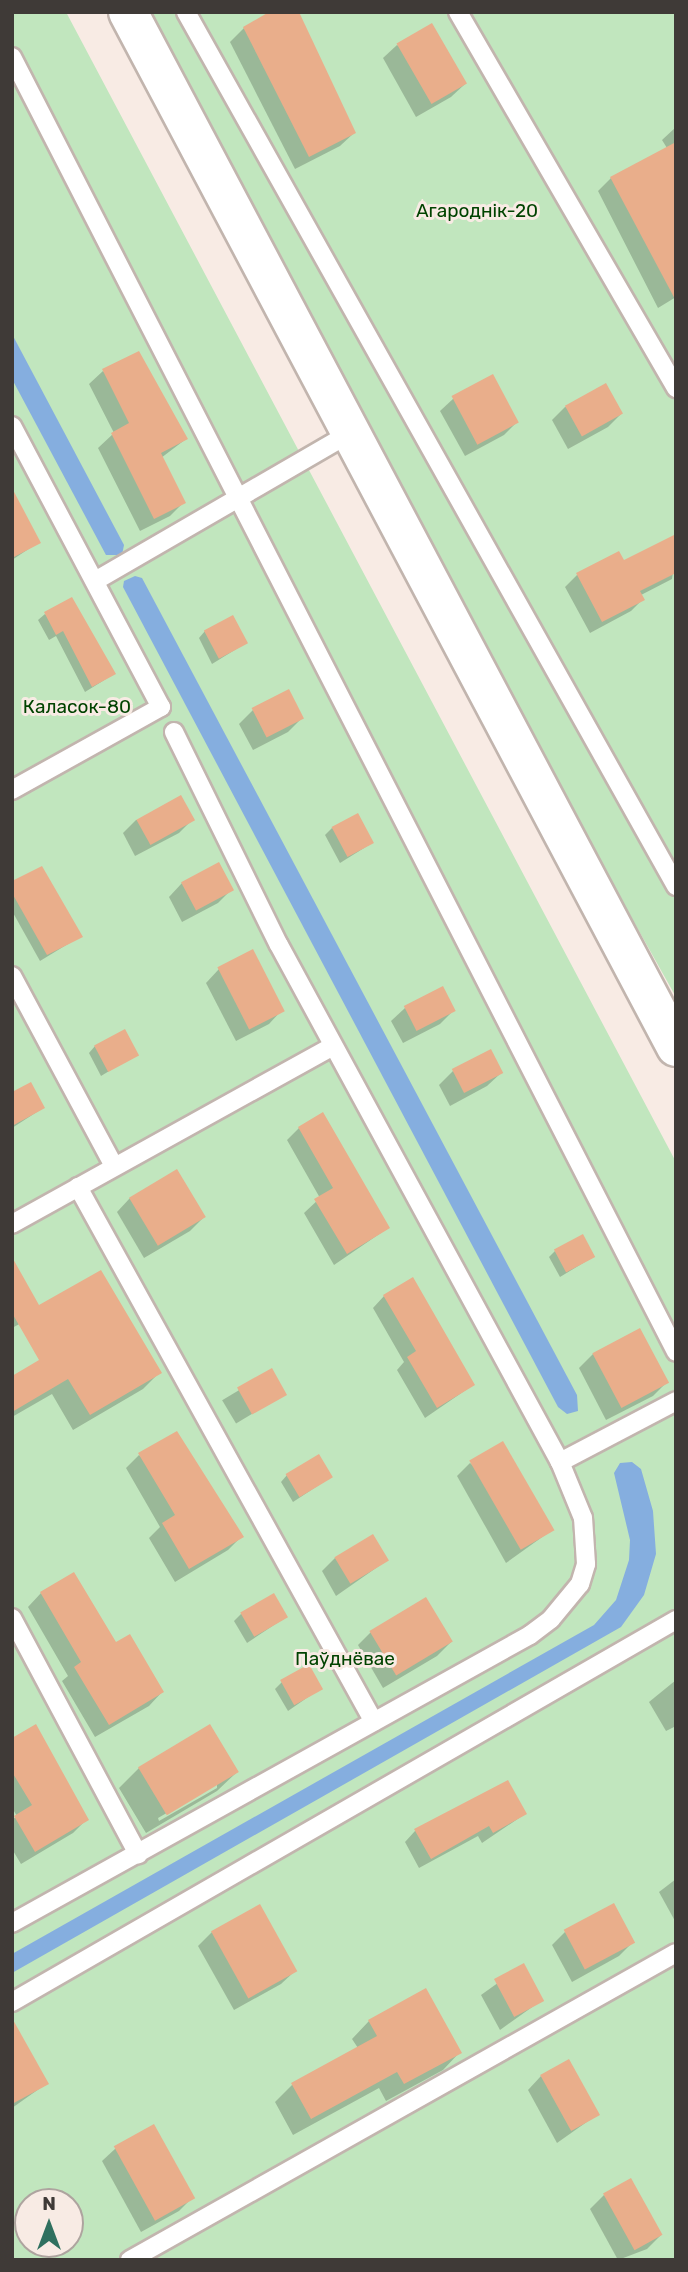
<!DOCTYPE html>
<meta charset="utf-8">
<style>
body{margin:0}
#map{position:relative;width:688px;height:2272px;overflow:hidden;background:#f8ebe4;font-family:Rubik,sans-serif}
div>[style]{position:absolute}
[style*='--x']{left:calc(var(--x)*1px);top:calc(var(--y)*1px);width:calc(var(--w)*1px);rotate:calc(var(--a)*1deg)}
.green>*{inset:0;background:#c1e6be}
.water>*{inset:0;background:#85aedf}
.shadow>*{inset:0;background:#0003;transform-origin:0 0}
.building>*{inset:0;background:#e9ae8b;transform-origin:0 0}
.roads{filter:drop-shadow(2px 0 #c2b5ae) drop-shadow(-2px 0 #c2b5ae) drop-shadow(0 2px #c2b5ae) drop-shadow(0 -2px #c2b5ae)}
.service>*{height:18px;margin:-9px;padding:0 9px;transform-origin:9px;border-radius:9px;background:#fff}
.tertiary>*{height:38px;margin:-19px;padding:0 19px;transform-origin:19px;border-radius:19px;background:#fff}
span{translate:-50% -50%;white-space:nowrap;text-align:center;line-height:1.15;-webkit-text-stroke:6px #f8ebe4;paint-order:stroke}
.park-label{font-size:19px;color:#004300}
.frame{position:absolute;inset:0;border:14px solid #3f3a37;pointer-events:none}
.north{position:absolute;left:14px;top:2188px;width:70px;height:70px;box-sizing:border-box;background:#f8ebe4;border:2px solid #aea49f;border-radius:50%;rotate:0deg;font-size:19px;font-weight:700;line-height:28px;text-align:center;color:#3f3a37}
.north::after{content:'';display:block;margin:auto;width:24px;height:32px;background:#30705f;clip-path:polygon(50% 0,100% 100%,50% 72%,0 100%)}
</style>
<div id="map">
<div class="green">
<i style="clip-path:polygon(evenodd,12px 12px,66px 12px,676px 1162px,676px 2260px,12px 2260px,12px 12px,28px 2202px,70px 2202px,70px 2244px,28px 2244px,28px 2202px)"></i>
<i style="clip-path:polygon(145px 12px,676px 12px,676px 997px,571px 810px)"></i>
</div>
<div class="water">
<i style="clip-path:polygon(12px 334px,124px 545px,122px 555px,106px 555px,12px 379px)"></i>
<i style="clip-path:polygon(135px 576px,142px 578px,577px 1395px,578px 1411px,567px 1414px,558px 1407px,123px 587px,124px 581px)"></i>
<i style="clip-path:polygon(632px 1462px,641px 1469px,653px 1511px,656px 1554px,644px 1595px,621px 1627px,12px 1973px,12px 1954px,594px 1625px,616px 1600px,629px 1560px,630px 1540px,614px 1473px,620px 1463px)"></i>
</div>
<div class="shadow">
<i style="clip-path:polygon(244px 28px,354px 133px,340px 146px,295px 169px,230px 42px)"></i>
<i style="clip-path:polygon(397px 45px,465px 84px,451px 97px,416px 117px,383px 58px)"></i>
<i style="clip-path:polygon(676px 127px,676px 297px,658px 308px,598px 191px,611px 178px,667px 148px,662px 140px)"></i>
<i style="clip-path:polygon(103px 371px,186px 439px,161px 458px,184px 502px,170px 516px,140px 531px,98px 448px,114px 433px,89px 384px)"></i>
<i style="clip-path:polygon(454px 398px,517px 422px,504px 435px,465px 456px,440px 411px)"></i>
<i style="clip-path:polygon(565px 407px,621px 414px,608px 427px,568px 449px,552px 420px)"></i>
<i style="clip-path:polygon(12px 531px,39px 542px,12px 560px)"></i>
<i style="clip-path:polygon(676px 552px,672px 579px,641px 595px,643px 599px,631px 611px,590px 633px,565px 587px,577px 575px,618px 553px,623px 563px)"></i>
<i style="clip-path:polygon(45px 614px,114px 674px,85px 692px,56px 636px,49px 640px,38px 620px)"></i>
<i style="clip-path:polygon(205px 631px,246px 643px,212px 664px,199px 638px)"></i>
<i style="clip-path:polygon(288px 692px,302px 718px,288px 732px,253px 750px,239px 724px,253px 710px)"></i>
<i style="clip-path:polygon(136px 820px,192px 820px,179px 833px,135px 856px,123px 833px)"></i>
<i style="clip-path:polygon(332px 828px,372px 843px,340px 863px,325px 835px)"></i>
<i style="clip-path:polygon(12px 883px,81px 936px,40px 961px,12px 911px)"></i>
<i style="clip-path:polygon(182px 883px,232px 889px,218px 903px,182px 922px,169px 897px)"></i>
<i style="clip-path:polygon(219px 969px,282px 1010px,269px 1024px,236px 1041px,206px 983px)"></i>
<i style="clip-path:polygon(442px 988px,454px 1010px,440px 1024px,403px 1043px,391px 1021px,405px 1008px)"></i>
<i style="clip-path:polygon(95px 1046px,137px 1054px,101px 1076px,89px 1053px)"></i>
<i style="clip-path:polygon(453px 1071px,501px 1073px,487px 1086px,450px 1106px,439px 1085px)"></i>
<i style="clip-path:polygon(12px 1094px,43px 1108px,12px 1128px)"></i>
<i style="clip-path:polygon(299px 1128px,388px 1228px,334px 1265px,304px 1213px,320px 1198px,287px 1140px)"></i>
<i style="clip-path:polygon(130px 1198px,204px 1217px,190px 1231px,144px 1258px,117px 1212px)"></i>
<i style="clip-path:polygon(555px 1251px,593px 1257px,560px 1277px,549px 1257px)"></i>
<i style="clip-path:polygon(12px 1286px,25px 1321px,12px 1328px)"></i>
<i style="clip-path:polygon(384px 1296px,473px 1385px,425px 1418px,397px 1370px,404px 1362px,373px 1308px)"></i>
<i style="clip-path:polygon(639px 1330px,666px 1383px,653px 1396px,606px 1420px,579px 1368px,593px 1354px)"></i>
<i style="left:271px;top:1371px;width:27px;height:57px;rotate:59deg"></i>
<i style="clip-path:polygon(160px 1372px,143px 1389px,73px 1430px,52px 1394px,12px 1417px,12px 1382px)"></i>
<i style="clip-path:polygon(139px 1455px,241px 1537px,228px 1550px,175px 1582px,149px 1538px,160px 1527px,126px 1468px)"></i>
<i style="clip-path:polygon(470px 1463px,552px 1530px,506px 1563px,457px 1476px)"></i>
<i style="clip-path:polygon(287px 1475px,331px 1477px,293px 1502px,281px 1482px)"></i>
<i style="clip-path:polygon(335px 1558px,386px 1561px,336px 1596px,322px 1571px)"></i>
<i style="clip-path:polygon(41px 1593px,115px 1645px,162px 1692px,149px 1706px,95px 1737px,62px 1681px,68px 1676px,28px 1607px)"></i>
<i style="clip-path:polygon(241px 1614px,286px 1617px,247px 1643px,234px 1621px)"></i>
<i style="clip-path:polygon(371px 1632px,451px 1642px,437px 1656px,383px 1688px,358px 1645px)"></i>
<i style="clip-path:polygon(676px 1680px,676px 1726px,666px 1731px,649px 1702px)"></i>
<i style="clip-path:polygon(282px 1682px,321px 1688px,288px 1711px,275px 1689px)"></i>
<i style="clip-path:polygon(evenodd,210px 1726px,237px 1772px,217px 1791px,146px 1833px,119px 1788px,139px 1768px,210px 1726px,217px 1784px,217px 1788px,159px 1821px,158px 1818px,217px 1784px)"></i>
<i style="clip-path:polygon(12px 1740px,86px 1820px,73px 1833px,21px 1864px,12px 1849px,12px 1820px,17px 1816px,12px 1808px)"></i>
<i style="clip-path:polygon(525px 1814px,482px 1843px,478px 1836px,419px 1868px,405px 1842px,415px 1831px)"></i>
<i style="clip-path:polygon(676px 1879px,676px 1920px,675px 1921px,659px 1892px)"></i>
<i style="clip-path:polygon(212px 1932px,295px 1971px,281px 1984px,234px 2010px,198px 1946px)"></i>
<i style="clip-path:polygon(565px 1932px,633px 1942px,619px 1956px,572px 1982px,552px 1945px)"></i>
<i style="clip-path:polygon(523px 1965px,542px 2000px,500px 2030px,481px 1995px)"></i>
<i style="clip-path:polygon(369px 2021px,460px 2052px,443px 2070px,386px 2101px,379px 2088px,293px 2135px,275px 2102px,292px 2085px,358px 2048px,352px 2039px)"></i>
<i style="clip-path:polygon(12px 2046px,46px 2084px,12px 2108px)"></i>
<i style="clip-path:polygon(541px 2076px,598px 2114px,557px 2143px,528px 2090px)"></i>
<i style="clip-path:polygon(116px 2148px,193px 2197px,179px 2211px,141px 2232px,102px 2161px)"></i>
<i style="clip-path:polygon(604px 2195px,661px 2235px,647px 2249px,618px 2260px,590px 2209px)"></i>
</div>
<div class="building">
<i style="clip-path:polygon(269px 12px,299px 12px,356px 133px,309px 157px,243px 27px)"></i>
<i style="left:432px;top:23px;width:70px;height:41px;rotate:60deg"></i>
<i style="clip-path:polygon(676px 142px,676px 301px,610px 177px)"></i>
<i style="clip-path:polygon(139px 351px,188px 439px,161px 453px,186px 503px,154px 519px,111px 433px,129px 423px,102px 369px)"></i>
<i style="left:493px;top:374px;width:55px;height:47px;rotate:62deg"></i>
<i style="left:606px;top:383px;width:35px;height:47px;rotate:61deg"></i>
<i style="clip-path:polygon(12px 488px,41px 543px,12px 558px)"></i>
<i style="clip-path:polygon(676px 534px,676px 573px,640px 591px,645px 600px,602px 622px,576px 573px,619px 551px,624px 560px)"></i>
<i style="clip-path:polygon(72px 597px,116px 674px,92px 687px,63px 631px,56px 635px,44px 612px)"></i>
<i style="left:233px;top:615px;width:32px;height:33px;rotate:62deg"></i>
<i style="left:289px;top:689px;width:33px;height:42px;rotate:63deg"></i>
<i style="left:181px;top:795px;width:29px;height:51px;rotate:61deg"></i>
<i style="left:358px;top:813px;width:34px;height:30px;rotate:62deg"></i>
<i style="left:219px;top:862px;width:32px;height:43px;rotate:62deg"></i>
<i style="clip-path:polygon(42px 866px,83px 937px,47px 955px,12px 893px,12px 881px)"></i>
<i style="left:253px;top:949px;width:70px;height:40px;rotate:63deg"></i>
<i style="left:443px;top:986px;width:28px;height:44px;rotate:63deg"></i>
<i style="left:125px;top:1029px;width:30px;height:35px;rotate:62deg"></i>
<i style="left:491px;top:1049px;width:27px;height:44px;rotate:63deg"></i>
<i style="clip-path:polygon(31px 1082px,45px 1108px,12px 1126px,12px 1092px)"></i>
<i style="clip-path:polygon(323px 1112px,390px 1228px,347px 1254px,314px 1199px,333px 1188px,298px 1127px)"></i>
<i style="left:177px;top:1169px;width:56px;height:56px;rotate:59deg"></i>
<i style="left:583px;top:1234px;width:26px;height:33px;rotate:62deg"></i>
<i style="clip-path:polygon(12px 1257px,39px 1305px,101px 1270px,162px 1373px,90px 1415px,68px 1379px,12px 1412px,12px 1376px,39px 1360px,12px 1313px)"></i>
<i style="clip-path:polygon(413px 1277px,475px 1385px,437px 1408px,407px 1357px,416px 1351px,383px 1295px)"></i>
<i style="left:640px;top:1328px;width:62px;height:54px;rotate:62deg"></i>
<i style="left:272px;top:1368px;width:31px;height:40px;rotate:61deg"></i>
<i style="clip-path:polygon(177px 1431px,244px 1537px,189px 1569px,162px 1523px,175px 1515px,138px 1453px)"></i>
<i style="left:503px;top:1441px;width:103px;height:39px;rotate:60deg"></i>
<i style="left:319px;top:1454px;width:27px;height:39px;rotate:59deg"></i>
<i style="left:373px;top:1534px;width:31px;height:45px;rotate:59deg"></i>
<i style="clip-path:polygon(74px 1572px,116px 1642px,130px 1634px,164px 1692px,109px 1725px,74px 1667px,81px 1662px,40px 1592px)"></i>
<i style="left:274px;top:1593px;width:28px;height:39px;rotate:60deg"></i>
<i style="left:426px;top:1597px;width:52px;height:66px;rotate:59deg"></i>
<i style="left:309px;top:1664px;width:29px;height:33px;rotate:61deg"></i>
<i style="clip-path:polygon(36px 1724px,89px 1820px,35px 1852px,14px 1816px,32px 1805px,12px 1772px,12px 1738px)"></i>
<i style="left:210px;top:1724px;width:56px;height:84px;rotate:59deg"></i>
<i style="clip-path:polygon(508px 1780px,527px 1814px,493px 1833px,489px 1826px,431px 1859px,414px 1829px)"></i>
<i style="left:614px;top:1903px;width:45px;height:57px;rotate:62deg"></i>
<i style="left:260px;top:1904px;width:77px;height:56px;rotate:61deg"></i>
<i style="left:524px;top:1963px;width:43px;height:34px;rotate:62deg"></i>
<i style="clip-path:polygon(426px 1988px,462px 2053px,404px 2084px,397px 2072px,311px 2119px,291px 2083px,377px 2036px,368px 2020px)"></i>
<i style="clip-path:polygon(12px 2018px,49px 2084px,12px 2104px)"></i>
<i style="left:569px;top:2059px;width:64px;height:33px;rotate:61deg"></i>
<i style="left:154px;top:2124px;width:85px;height:46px;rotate:61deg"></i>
<i style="left:631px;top:2178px;width:65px;height:32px;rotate:61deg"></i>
</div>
<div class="roads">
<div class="service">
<i style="--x:186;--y:12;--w:1002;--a:60.72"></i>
<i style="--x:458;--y:12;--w:435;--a:59.9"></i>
<i style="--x:12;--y:57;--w:1455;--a:62.85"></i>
<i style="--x:12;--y:426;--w:318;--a:62.1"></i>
<i style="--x:161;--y:707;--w:171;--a:150.9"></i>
<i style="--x:95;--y:581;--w:295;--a:-30.1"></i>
<i style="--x:174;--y:732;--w:237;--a:63.8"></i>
<i style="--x:279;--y:945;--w:588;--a:61.48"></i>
<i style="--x:12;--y:976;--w:216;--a:61.8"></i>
<i style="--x:78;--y:1187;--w:611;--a:61.05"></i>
<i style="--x:12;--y:1224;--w:367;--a:-29"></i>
<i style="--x:12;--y:1618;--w:268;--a:61.9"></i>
<i style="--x:12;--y:1923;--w:593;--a:-29.07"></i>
<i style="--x:530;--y:1635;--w:26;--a:-37"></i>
<i style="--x:551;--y:1619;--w:45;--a:-50.4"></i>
<i style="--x:580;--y:1584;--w:21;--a:-73"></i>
<i style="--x:586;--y:1564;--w:46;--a:-93.7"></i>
<i style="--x:583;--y:1518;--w:61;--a:-112.3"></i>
<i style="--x:560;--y:1462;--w:131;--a:-27.7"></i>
<i style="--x:12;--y:2002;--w:766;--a:-29.91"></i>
<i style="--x:130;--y:2260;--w:626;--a:-29.35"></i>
</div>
<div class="tertiary">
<i style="--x:128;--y:12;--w:1171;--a:62.1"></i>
</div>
</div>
<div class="park-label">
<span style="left:477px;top:211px">Агароднік-20</span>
<span style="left:77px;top:707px">Каласок-80</span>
<span style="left:345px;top:1659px">Паўднёвае</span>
</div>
<div class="frame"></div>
<div class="north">N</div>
</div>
